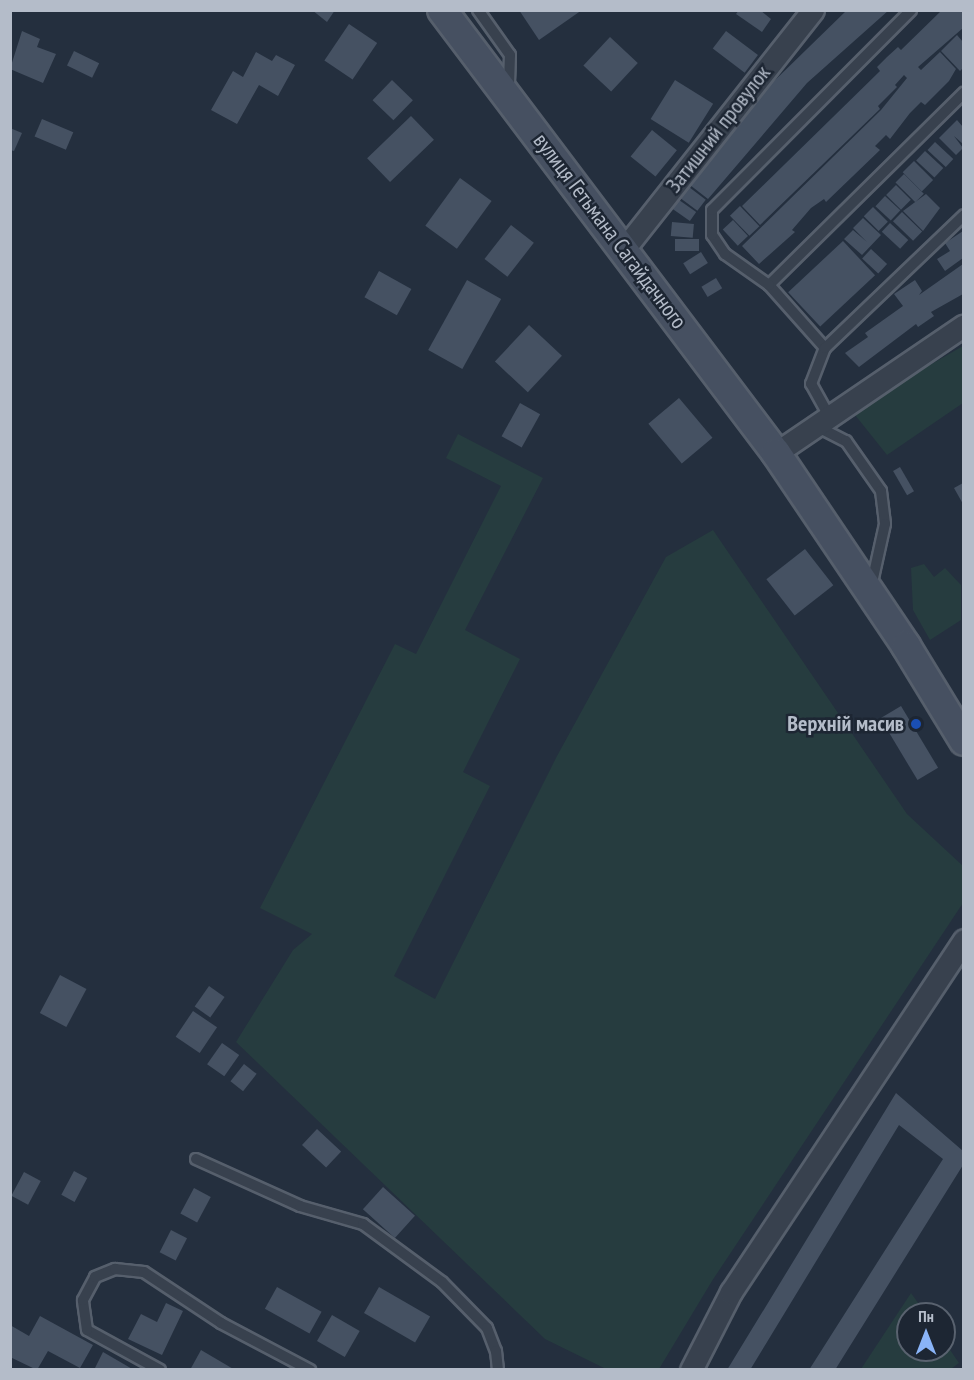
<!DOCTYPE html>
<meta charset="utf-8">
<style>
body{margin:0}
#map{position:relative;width:974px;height:1380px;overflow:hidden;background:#242f3e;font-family:"PT Sans Narrow",sans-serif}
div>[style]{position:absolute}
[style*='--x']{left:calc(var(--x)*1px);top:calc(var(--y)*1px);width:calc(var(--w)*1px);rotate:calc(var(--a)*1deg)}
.green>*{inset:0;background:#263c3f}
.building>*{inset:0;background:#455162;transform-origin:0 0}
.roads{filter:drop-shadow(2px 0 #565f6c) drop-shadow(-2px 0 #565f6c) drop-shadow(0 2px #565f6c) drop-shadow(0 -2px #565f6c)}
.service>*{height:10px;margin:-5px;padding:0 5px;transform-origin:5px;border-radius:5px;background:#38414e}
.minor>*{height:21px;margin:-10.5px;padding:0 10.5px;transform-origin:10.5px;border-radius:10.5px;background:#38414e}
.secondary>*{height:28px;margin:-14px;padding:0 14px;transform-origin:14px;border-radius:14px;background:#465061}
.dots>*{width:16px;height:16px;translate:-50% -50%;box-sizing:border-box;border:3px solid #1d2633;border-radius:50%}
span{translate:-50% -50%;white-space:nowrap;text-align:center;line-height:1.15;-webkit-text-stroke:5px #1d2633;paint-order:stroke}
.street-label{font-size:22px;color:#b4bcc9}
.poi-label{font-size:22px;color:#b4bcc9;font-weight:700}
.right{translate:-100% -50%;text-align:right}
.frame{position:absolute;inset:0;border:12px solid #b4bcc9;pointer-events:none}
.north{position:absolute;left:896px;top:1302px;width:60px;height:60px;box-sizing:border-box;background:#1d2633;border:2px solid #59626f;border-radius:50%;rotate:0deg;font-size:16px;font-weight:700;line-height:24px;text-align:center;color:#b4bcc9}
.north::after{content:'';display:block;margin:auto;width:21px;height:27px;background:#8ab4f8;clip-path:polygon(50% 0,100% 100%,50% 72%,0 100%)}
</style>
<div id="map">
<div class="green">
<i style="clip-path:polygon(963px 346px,963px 403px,887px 455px,851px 410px)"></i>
<i style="clip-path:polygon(458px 434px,543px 478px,465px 630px,520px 659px,463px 772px,490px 786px,394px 976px,435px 999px,557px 756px,666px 557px,713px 530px,907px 814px,963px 866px,963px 903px,712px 1281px,659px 1369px,606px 1369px,545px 1339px,236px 1042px,293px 950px,312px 934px,260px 908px,395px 644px,416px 654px,501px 486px,446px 458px)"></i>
<i style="clip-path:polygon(924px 564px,934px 577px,945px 568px,961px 585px,961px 620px,930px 640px,913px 610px,911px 568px)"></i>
<i style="clip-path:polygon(911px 1293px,926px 1314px,908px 1314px,908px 1350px,944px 1350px,944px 1341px,959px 1363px,951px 1369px,861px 1369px)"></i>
</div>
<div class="building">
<i style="clip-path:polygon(312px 10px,335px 10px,327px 22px)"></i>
<i style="clip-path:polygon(519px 10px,582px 10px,539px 40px)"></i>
<i style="clip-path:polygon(739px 10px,760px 10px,771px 19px,762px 32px,736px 14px)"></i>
<i style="clip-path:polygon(847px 10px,889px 10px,807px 83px,708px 199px,690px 185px,769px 86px)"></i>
<i style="clip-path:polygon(942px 10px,963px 10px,963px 28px,918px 67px,921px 70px,940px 52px,956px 69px,949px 81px,925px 105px,921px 102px,910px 113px,890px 139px,886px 135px,875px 146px,880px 150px,826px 202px,824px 199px,811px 208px,792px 230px,795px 232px,759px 264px,742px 246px,881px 110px,907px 78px,904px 75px,895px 85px,897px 87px,878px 106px,880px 109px,760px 225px,742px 206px,880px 71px,877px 67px,887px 57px,898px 47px,901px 50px)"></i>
<i style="left:349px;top:24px;width:34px;height:44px;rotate:34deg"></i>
<i style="clip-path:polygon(22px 31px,40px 39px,37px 47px,56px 54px,43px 83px,10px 69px)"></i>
<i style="left:726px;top:31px;width:40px;height:22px;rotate:37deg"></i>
<i style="clip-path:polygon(957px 35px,963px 42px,963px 68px,960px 71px,941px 51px)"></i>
<i style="left:610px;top:37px;width:38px;height:39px;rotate:43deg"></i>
<i style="left:74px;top:51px;width:28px;height:16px;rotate:26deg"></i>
<i style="clip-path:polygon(256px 52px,272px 61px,276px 55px,295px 65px,278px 96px,259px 85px,237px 124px,211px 110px,233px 71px,243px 77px)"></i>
<i style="left:392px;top:80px;width:29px;height:28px;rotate:44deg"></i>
<i style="left:675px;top:80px;width:45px;height:46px;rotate:32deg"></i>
<i style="left:411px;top:116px;width:33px;height:61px;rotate:46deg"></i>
<i style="left:42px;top:119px;width:34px;height:19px;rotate:23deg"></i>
<i style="clip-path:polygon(957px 120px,963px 127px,963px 144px,954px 136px,963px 148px,956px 155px,939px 138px)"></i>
<i style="clip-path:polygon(10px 128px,22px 133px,14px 151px,10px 150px)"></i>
<i style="left:652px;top:130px;width:32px;height:34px;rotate:39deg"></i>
<i style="left:935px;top:142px;width:25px;height:11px;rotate:43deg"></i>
<i style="left:925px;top:151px;width:25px;height:13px;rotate:43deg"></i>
<i style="left:914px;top:161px;width:27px;height:16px;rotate:45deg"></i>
<i style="left:904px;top:174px;width:28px;height:12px;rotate:45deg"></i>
<i style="left:460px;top:178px;width:39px;height:59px;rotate:36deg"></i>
<i style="left:896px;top:185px;width:21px;height:14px;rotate:45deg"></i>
<i style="left:689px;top:187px;width:21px;height:14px;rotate:37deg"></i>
<i style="clip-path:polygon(926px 194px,940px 208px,923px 231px,903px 211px)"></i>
<i style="left:885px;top:196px;width:21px;height:14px;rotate:43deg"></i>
<i style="left:679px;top:200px;width:21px;height:11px;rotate:35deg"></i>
<i style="left:740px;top:206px;width:28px;height:14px;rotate:46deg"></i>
<i style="left:873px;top:207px;width:21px;height:13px;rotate:45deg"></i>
<i style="left:902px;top:212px;width:28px;height:13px;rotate:44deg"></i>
<i style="clip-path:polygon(863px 218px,881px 235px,862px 255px,844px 239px,853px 230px,867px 242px,853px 228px)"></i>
<i style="left:733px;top:220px;width:22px;height:14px;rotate:47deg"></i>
<i style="left:672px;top:222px;width:22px;height:14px;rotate:5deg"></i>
<i style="left:890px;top:223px;width:25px;height:12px;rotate:43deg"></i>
<i style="left:511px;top:225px;width:29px;height:43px;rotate:38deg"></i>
<i style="clip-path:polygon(963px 231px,963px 258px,945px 271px,937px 259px,950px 251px,945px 243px)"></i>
<i style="left:699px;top:239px;width:12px;height:24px;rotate:90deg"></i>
<i style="left:843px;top:241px;width:47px;height:75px;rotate:47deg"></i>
<i style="left:871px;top:249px;width:22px;height:13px;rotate:43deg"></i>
<i style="left:701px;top:252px;width:13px;height:21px;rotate:58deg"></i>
<i style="clip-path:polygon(963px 264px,963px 294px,931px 312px,934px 316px,918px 327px,916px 324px,859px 367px,845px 353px,868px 337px,865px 333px,903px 306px,894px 294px,915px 280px,922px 291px,919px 295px)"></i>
<i style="left:379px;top:271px;width:37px;height:30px;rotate:29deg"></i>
<i style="left:716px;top:278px;width:12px;height:17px;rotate:59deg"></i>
<i style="left:467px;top:280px;width:39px;height:80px;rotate:29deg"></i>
<i style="left:529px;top:325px;width:45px;height:50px;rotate:43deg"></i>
<i style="left:679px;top:398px;width:52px;height:40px;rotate:50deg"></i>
<i style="left:520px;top:403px;width:23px;height:38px;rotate:29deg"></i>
<i style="left:900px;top:467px;width:28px;height:8px;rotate:60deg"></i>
<i style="clip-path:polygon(963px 483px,963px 504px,954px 488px)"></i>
<i style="left:805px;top:549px;width:46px;height:49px;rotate:52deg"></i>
<i style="left:901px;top:706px;width:72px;height:24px;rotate:59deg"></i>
<i style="left:60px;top:975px;width:30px;height:43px;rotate:28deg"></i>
<i style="left:209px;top:986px;width:19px;height:25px;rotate:35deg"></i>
<i style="left:193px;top:1011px;width:29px;height:31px;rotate:34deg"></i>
<i style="left:222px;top:1043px;width:21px;height:26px;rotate:35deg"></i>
<i style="left:244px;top:1064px;width:16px;height:22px;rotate:38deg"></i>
<i style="clip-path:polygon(896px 1093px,963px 1151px,963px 1165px,835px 1370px,809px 1370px,943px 1159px,899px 1125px,750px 1370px,727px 1370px)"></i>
<i style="left:317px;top:1129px;width:33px;height:22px;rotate:43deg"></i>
<i style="left:74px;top:1171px;width:15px;height:27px;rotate:28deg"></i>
<i style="left:24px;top:1172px;width:19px;height:27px;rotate:28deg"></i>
<i style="left:383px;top:1187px;width:43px;height:30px;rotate:42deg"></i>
<i style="left:194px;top:1188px;width:19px;height:29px;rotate:28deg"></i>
<i style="left:171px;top:1230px;width:18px;height:25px;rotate:27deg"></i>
<i style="left:277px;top:1287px;width:51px;height:25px;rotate:29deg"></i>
<i style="left:379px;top:1287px;width:59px;height:30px;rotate:30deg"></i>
<i style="clip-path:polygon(166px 1303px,183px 1311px,162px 1355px,128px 1339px,141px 1314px,157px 1322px)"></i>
<i style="left:332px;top:1315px;width:32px;height:30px;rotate:30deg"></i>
<i style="clip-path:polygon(40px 1316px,93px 1345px,80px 1368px,48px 1351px,37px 1370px,10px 1357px,10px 1325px,29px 1336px)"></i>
<i style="clip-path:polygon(201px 1350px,235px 1370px,190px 1370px)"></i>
<i style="clip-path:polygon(103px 1352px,134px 1370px,94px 1370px)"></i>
</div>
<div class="roads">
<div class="service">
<i style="--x:478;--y:10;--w:55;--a:54.6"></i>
<i style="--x:510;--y:55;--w:35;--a:92"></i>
<i style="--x:769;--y:285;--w:274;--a:-44.6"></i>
<i style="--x:825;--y:348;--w:84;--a:-131.6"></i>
<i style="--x:769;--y:285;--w:54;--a:-144.8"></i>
<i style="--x:725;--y:254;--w:23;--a:-124"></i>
<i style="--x:712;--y:235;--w:25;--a:-90"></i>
<i style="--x:712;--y:210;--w:282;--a:-45.1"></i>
<i style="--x:829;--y:416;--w:37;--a:-119"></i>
<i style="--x:811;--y:384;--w:39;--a:-69"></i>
<i style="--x:825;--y:348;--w:192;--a:-43.7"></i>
<i style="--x:816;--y:426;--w:34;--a:27"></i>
<i style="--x:846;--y:441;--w:61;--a:55"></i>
<i style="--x:881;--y:491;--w:33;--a:83"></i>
<i style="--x:885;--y:524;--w:65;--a:102.5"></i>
<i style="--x:196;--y:1159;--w:114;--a:24.3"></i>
<i style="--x:300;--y:1206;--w:66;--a:15.9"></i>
<i style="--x:363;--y:1224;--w:98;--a:36.3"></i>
<i style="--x:442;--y:1282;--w:64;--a:45.6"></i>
<i style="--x:487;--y:1328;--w:25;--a:69"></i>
<i style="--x:496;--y:1351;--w:19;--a:84"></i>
<i style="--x:160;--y:1370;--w:83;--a:-151.3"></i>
<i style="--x:87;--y:1330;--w:30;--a:-98"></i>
<i style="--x:83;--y:1300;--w:26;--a:-62"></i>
<i style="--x:95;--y:1277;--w:22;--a:-22"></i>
<i style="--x:115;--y:1269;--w:29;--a:6"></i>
<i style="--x:144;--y:1272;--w:92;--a:33.5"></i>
<i style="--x:221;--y:1323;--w:101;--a:27.8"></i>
</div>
<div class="minor">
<i style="--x:624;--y:249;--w:305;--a:-51.7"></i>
<i style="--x:776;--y:453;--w:227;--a:-34.2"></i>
<i style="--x:691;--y:1370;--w:88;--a:-62.9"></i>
<i style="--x:731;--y:1292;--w:422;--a:-56.5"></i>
</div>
<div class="secondary">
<i style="--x:442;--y:10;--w:555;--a:52.99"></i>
<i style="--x:776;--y:453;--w:233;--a:56"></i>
<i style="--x:906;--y:646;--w:111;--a:58.6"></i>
</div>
</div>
<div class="dots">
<i style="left:916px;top:724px;background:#1a4fb4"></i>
</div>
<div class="street-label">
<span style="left:718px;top:129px;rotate:-52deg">Затишний провулок</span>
<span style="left:610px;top:231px;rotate:53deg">вулиця Гетьмана Сагайдачного</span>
</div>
<div class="poi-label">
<span class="right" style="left:904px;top:724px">Верхній масив</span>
</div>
<div class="frame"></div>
<div class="north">Пн</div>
</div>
